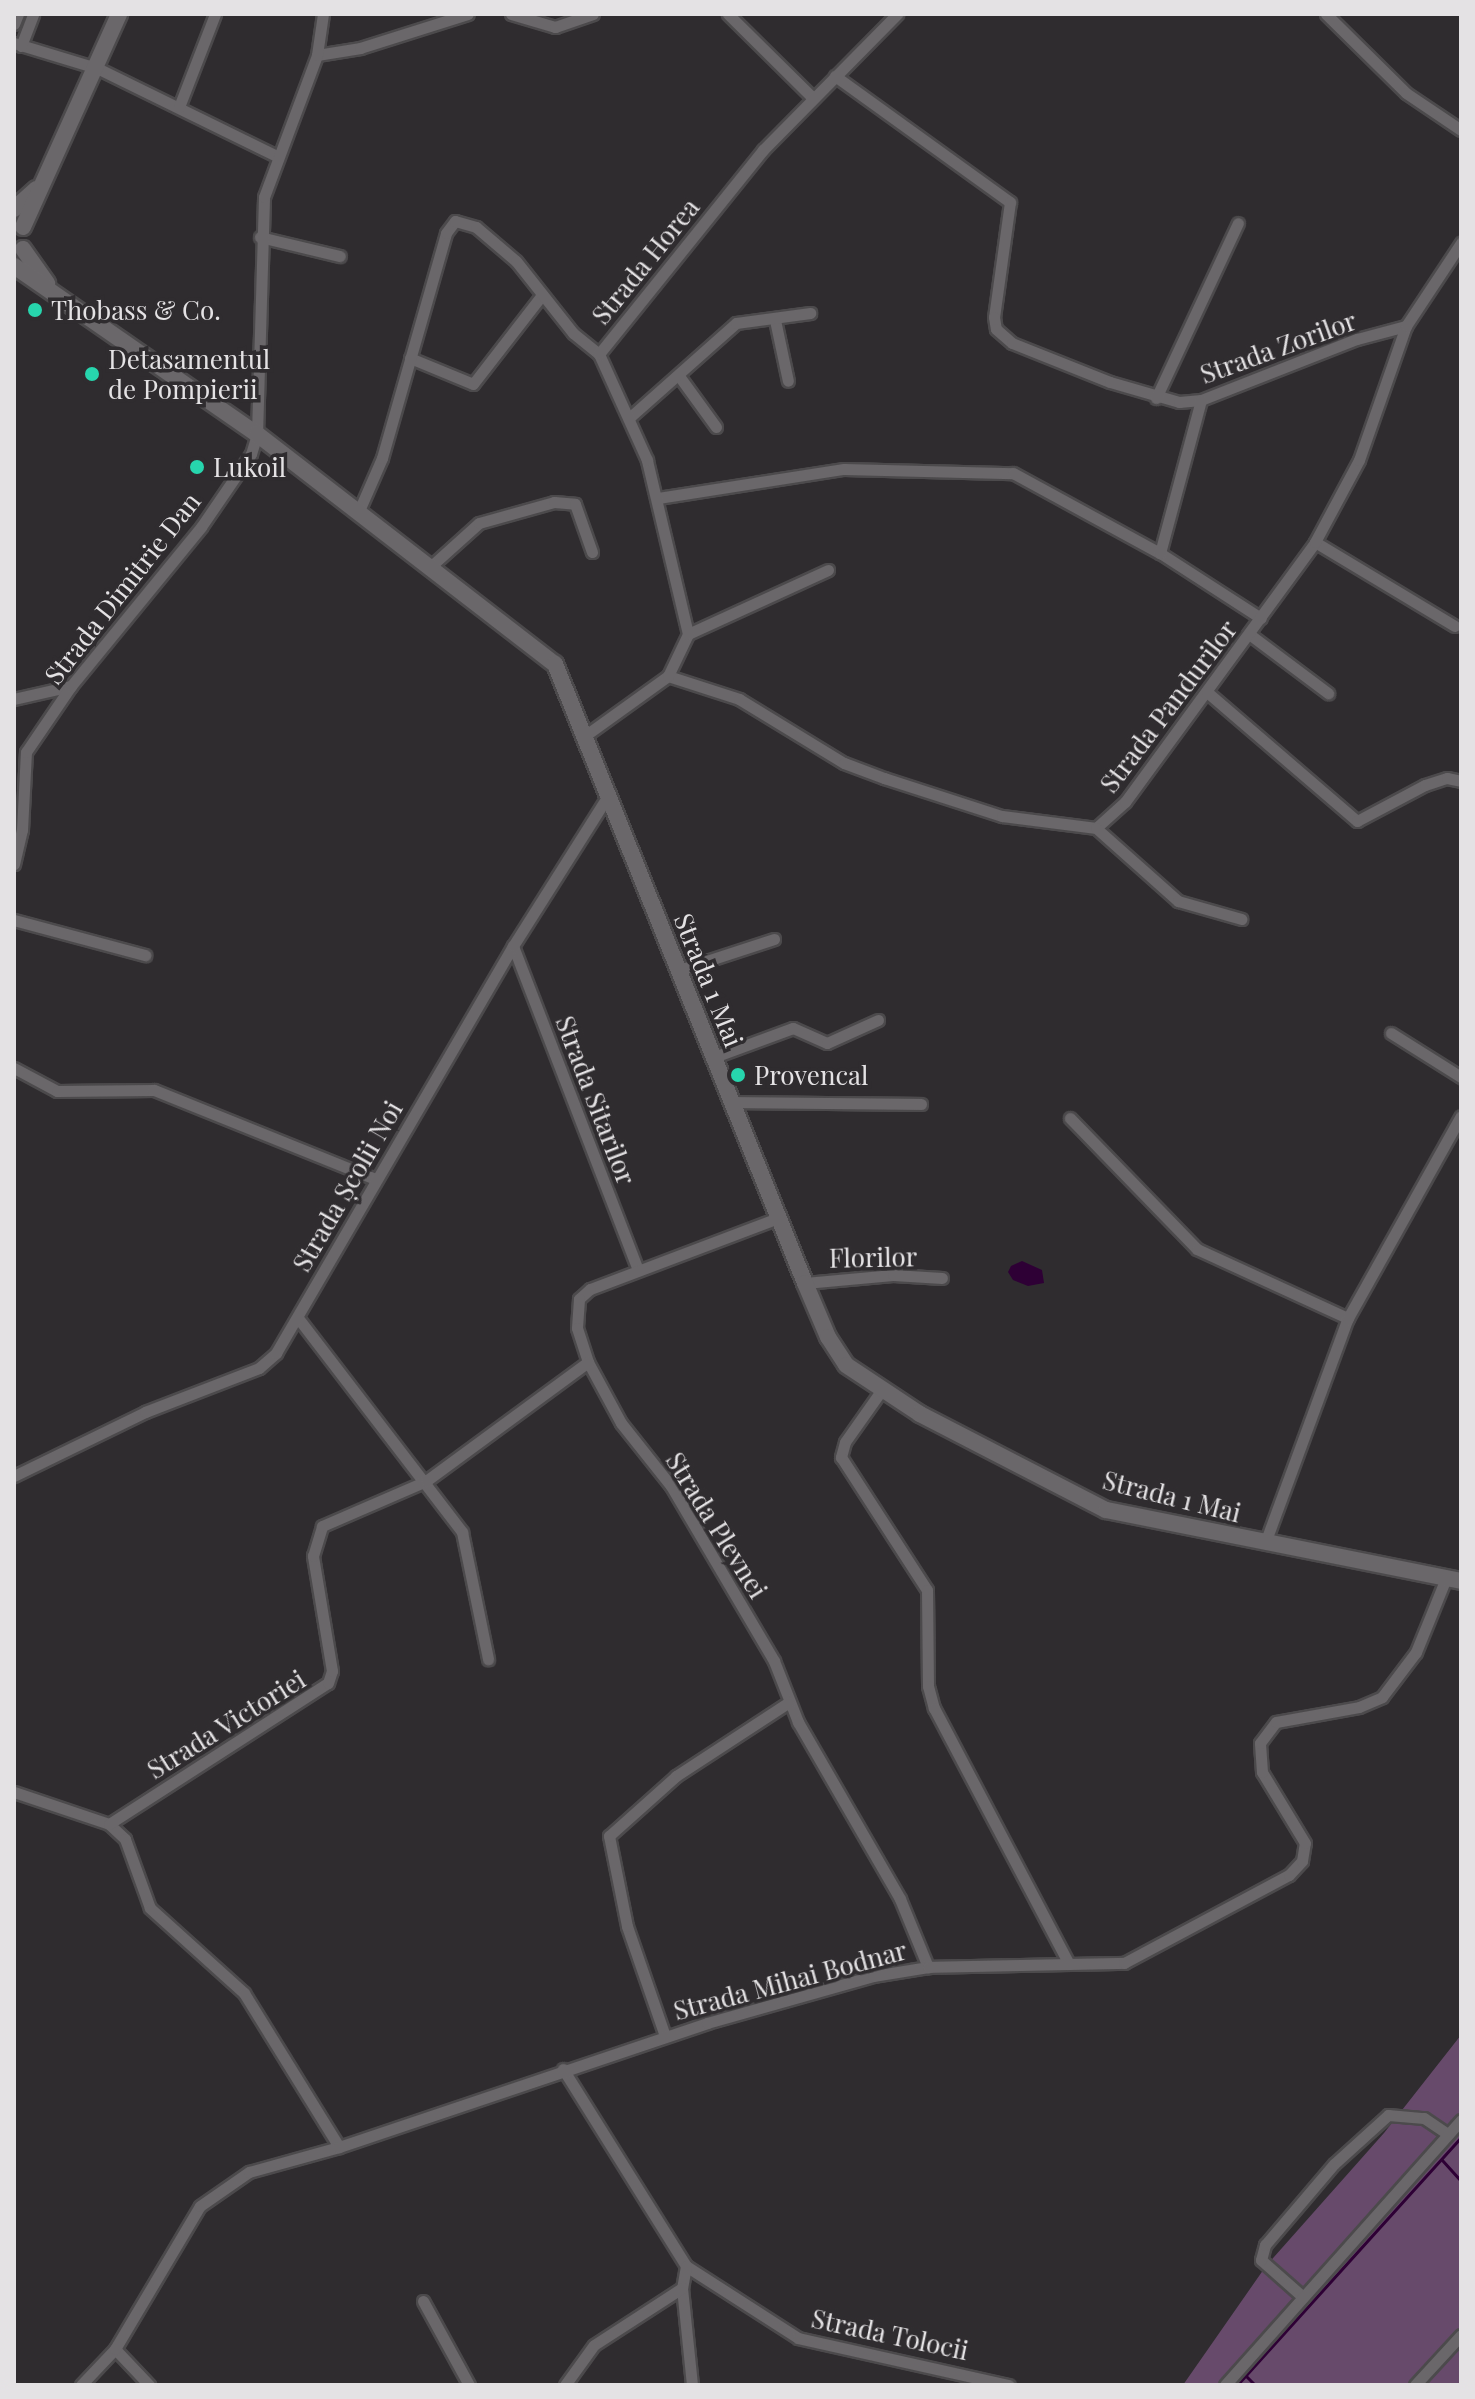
<!DOCTYPE html>
<meta charset="utf-8">
<style>
body{margin:0}
#map{position:relative;width:1475px;height:2399px;overflow:hidden;background:#2f2c2f;font-family:"Playfair Display",serif}
div>[style]{position:absolute}
[style*='--x']{left:calc(var(--x)*1px);top:calc(var(--y)*1px);width:calc(var(--w)*1px);rotate:calc(var(--a)*1deg)}
.green>*{inset:0;background:#674a6b}
.water>*{inset:0;background:#2e0035}
.stream>*{height:3px;margin:-1.5px;padding:0 1.5px;transform-origin:1.5px;border-radius:1.5px;background:#2e0035}
.roads{filter:drop-shadow(2px 0 #4c4a4c) drop-shadow(-2px 0 #4c4a4c) drop-shadow(0 2px #4c4a4c) drop-shadow(0 -2px #4c4a4c)}
.street>*{height:11px;margin:-5.5px;padding:0 5.5px;transform-origin:5.5px;border-radius:5.5px;background:#6a676a}
.secondary>*{height:16px;margin:-8px;padding:0 8px;transform-origin:8px;border-radius:8px;background:#6a676a}
.dots>*{width:22px;height:22px;translate:-50% -50%;box-sizing:border-box;border:4px solid #2f2c2f;border-radius:50%}
span{translate:-50% -50%;white-space:nowrap;text-align:center;line-height:1.15;-webkit-text-stroke:7px #2f2c2f;paint-order:stroke}
.street-label{font-size:26px;color:#e4e2e4}
.poi-label{font-size:26px;color:#e4e2e4}
.left{translate:0 -50%;text-align:left}
.frame{position:absolute;inset:0;border:16px solid #e4e2e4;pointer-events:none}
</style>
<div id="map">
<div class="green">
<i style="clip-path:polygon(1461px 2035px,1461px 2385px,1183px 2385px,1266px 2266px,1384px 2133px)"></i>
</div>
<div class="water">
<i style="clip-path:polygon(1022px 1261px,1042px 1270px,1044px 1283px,1028px 1286px,1013px 1280px,1008px 1272px,1011px 1266px)"></i>
</div>
<div class="stream">
<i style="--x:1442;--y:2160;--w:28;--a:48"></i>
<i style="--x:1246;--y:2376;--w:13;--a:45"></i>
<i style="--x:1237;--y:2385;--w:334;--a:-47.9"></i>
</div>
<div class="roads">
<div class="street">
<i style="--x:511;--y:14;--w:46;--a:16.5"></i>
<i style="--x:555;--y:27;--w:40;--a:-18.9"></i>
<i style="--x:728;--y:14;--w:120;--a:44.7"></i>
<i style="--x:1326;--y:14;--w:112;--a:44.6"></i>
<i style="--x:1406;--y:93;--w:66;--a:33.9"></i>
<i style="--x:14;--y:24;--w:11;--a:-68"></i>
<i style="--x:14;--y:43;--w:87;--a:16.8"></i>
<i style="--x:97;--y:68;--w:200;--a:26.1"></i>
<i style="--x:21;--y:46;--w:34;--a:-69"></i>
<i style="--x:317;--y:55;--w:44;--a:-9.2"></i>
<i style="--x:360;--y:48;--w:113;--a:-17.5"></i>
<i style="--x:835;--y:76;--w:216;--a:35.8"></i>
<i style="--x:1010;--y:202;--w:116;--a:97.9"></i>
<i style="--x:994;--y:317;--w:12;--a:81"></i>
<i style="--x:996;--y:329;--w:21;--a:41"></i>
<i style="--x:1012;--y:343;--w:105;--a:21.7"></i>
<i style="--x:1110;--y:382;--w:72;--a:16.2"></i>
<i style="--x:1179;--y:402;--w:22;--a:-5"></i>
<i style="--x:1201;--y:400;--w:168;--a:-21.4"></i>
<i style="--x:1357;--y:339;--w:51;--a:-14.9"></i>
<i style="--x:179;--y:107;--w:100;--a:-68.8"></i>
<i style="--x:260;--y:237;--w:82;--a:13.4"></i>
<i style="--x:775;--y:320;--w:62;--a:78"></i>
<i style="--x:410;--y:358;--w:68;--a:22.4"></i>
<i style="--x:473;--y:384;--w:113;--a:-52.2"></i>
<i style="--x:679;--y:376;--w:63;--a:54"></i>
<i style="--x:1156;--y:398;--w:193;--a:-64.9"></i>
<i style="--x:629;--y:418;--w:143;--a:-41.6"></i>
<i style="--x:736;--y:323;--w:75;--a:-7.7"></i>
<i style="--x:658;--y:498;--w:188;--a:-8.9"></i>
<i style="--x:844;--y:469;--w:169;--a:1.4"></i>
<i style="--x:1013;--y:473;--w:167;--a:28.6"></i>
<i style="--x:1160;--y:553;--w:120;--a:32.8"></i>
<i style="--x:358;--y:513;--w:60;--a:-66.4"></i>
<i style="--x:382;--y:458;--w:234;--a:-74.1"></i>
<i style="--x:446;--y:233;--w:15;--a:-53"></i>
<i style="--x:455;--y:221;--w:22;--a:16"></i>
<i style="--x:476;--y:227;--w:52;--a:40.4"></i>
<i style="--x:516;--y:261;--w:92;--a:51.6"></i>
<i style="--x:573;--y:333;--w:33;--a:39"></i>
<i style="--x:1315;--y:542;--w:163;--a:31"></i>
<i style="--x:1160;--y:553;--w:158;--a:-75"></i>
<i style="--x:429;--y:568;--w:67;--a:-42"></i>
<i style="--x:479;--y:523;--w:78;--a:-15.6"></i>
<i style="--x:554;--y:502;--w:21;--a:5"></i>
<i style="--x:575;--y:504;--w:51;--a:70.5"></i>
<i style="--x:688;--y:634;--w:154;--a:-24.6"></i>
<i style="--x:1249;--y:634;--w:99;--a:36.8"></i>
<i style="--x:668;--y:676;--w:75;--a:17.9"></i>
<i style="--x:739;--y:699;--w:123;--a:31.4"></i>
<i style="--x:844;--y:763;--w:43;--a:20.6"></i>
<i style="--x:884;--y:778;--w:124;--a:17.9"></i>
<i style="--x:1002;--y:816;--w:95;--a:7.3"></i>
<i style="--x:1096;--y:828;--w:39;--a:-42"></i>
<i style="--x:1125;--y:802;--w:322;--a:-53.8"></i>
<i style="--x:1315;--y:542;--w:93;--a:-61.8"></i>
<i style="--x:1359;--y:460;--w:142;--a:-70.7"></i>
<i style="--x:1406;--y:326;--w:100;--a:-56.5"></i>
<i style="--x:1207;--y:692;--w:198;--a:40.7"></i>
<i style="--x:1357;--y:821;--w:77;--a:-27.9"></i>
<i style="--x:1425;--y:785;--w:23;--a:-18"></i>
<i style="--x:1447;--y:778;--w:14;--a:12"></i>
<i style="--x:14;--y:699;--w:58;--a:-12.8"></i>
<i style="--x:586;--y:735;--w:101;--a:-35.7"></i>
<i style="--x:668;--y:676;--w:47;--a:-64.5"></i>
<i style="--x:688;--y:634;--w:179;--a:-103.3"></i>
<i style="--x:647;--y:460;--w:116;--a:-114.4"></i>
<i style="--x:599;--y:354;--w:262;--a:-51.2"></i>
<i style="--x:763;--y:150;--w:191;--a:-45.4"></i>
<i style="--x:1096;--y:828;--w:110;--a:41.7"></i>
<i style="--x:1178;--y:901;--w:66;--a:15.9"></i>
<i style="--x:14;--y:864;--w:35;--a:-77"></i>
<i style="--x:22;--y:830;--w:78;--a:-87.1"></i>
<i style="--x:26;--y:752;--w:80;--a:-55.7"></i>
<i style="--x:71;--y:686;--w:205;--a:-50.7"></i>
<i style="--x:201;--y:527;--w:88;--a:-55.6"></i>
<i style="--x:251;--y:454;--w:21;--a:-73"></i>
<i style="--x:257;--y:434;--w:237;--a:-88.3"></i>
<i style="--x:264;--y:197;--w:152;--a:-69.5"></i>
<i style="--x:317;--y:55;--w:41;--a:-81.7"></i>
<i style="--x:14;--y:920;--w:136;--a:15"></i>
<i style="--x:513;--y:946;--w:347;--a:68.9"></i>
<i style="--x:679;--y:970;--w:100;--a:-18.1"></i>
<i style="--x:1391;--y:1033;--w:83;--a:32.2"></i>
<i style="--x:714;--y:1057;--w:84;--a:-20.2"></i>
<i style="--x:793;--y:1028;--w:37;--a:24"></i>
<i style="--x:827;--y:1043;--w:56;--a:-24.3"></i>
<i style="--x:14;--y:1068;--w:49;--a:28.1"></i>
<i style="--x:57;--y:1091;--w:97;--a:-0.6"></i>
<i style="--x:154;--y:1090;--w:238;--a:21.9"></i>
<i style="--x:732;--y:1102;--w:189;--a:0.6"></i>
<i style="--x:1070;--y:1118;--w:182;--a:45.9"></i>
<i style="--x:1197;--y:1249;--w:166;--a:24.6"></i>
<i style="--x:778;--y:1218;--w:201;--a:159.3"></i>
<i style="--x:590;--y:1289;--w:15;--a:138"></i>
<i style="--x:579;--y:1299;--w:29;--a:94"></i>
<i style="--x:577;--y:1328;--w:36;--a:72"></i>
<i style="--x:588;--y:1362;--w:69;--a:61.6"></i>
<i style="--x:621;--y:1423;--w:80;--a:51.6"></i>
<i style="--x:671;--y:1486;--w:203;--a:59.5"></i>
<i style="--x:774;--y:1661;--w:66;--a:68.5"></i>
<i style="--x:798;--y:1722;--w:204;--a:60"></i>
<i style="--x:900;--y:1899;--w:74;--a:67.6"></i>
<i style="--x:805;--y:1283;--w:88;--a:-5.2"></i>
<i style="--x:893;--y:1275;--w:49;--a:3.5"></i>
<i style="--x:298;--y:1318;--w:270;--a:52.5"></i>
<i style="--x:462;--y:1532;--w:130;--a:78.4"></i>
<i style="--x:881;--y:1391;--w:62;--a:125.2"></i>
<i style="--x:845;--y:1442;--w:16;--a:105"></i>
<i style="--x:841;--y:1457;--w:158;--a:57.1"></i>
<i style="--x:927;--y:1590;--w:96;--a:89.4"></i>
<i style="--x:928;--y:1686;--w:23;--a:75"></i>
<i style="--x:934;--y:1708;--w:289;--a:62.2"></i>
<i style="--x:14;--y:1476;--w:146;--a:-26"></i>
<i style="--x:145;--y:1412;--w:122;--a:-21.1"></i>
<i style="--x:259;--y:1368;--w:23;--a:-41"></i>
<i style="--x:276;--y:1353;--w:471;--a:-59.8"></i>
<i style="--x:513;--y:946;--w:180;--a:-57.7"></i>
<i style="--x:1265;--y:1543;--w:240;--a:-69.8"></i>
<i style="--x:1348;--y:1318;--w:231;--a:-60.8"></i>
<i style="--x:14;--y:1792;--w:100;--a:18.6"></i>
<i style="--x:109;--y:1824;--w:22;--a:43"></i>
<i style="--x:125;--y:1839;--w:73;--a:70.1"></i>
<i style="--x:150;--y:1908;--w:127;--a:42.1"></i>
<i style="--x:244;--y:1993;--w:181;--a:58.3"></i>
<i style="--x:109;--y:1824;--w:260;--a:-32.8"></i>
<i style="--x:328;--y:1683;--w:13;--a:-72"></i>
<i style="--x:332;--y:1671;--w:117;--a:-99.4"></i>
<i style="--x:313;--y:1556;--w:31;--a:-73"></i>
<i style="--x:322;--y:1526;--w:113;--a:-23.4"></i>
<i style="--x:426;--y:1481;--w:201;--a:-36.3"></i>
<i style="--x:665;--y:2036;--w:116;--a:-109.1"></i>
<i style="--x:627;--y:1926;--w:92;--a:-101.3"></i>
<i style="--x:609;--y:1836;--w:90;--a:-41.8"></i>
<i style="--x:676;--y:1776;--w:135;--a:-33.2"></i>
<i style="--x:563;--y:2069;--w:232;--a:58"></i>
<i style="--x:686;--y:2266;--w:133;--a:32.7"></i>
<i style="--x:798;--y:2338;--w:216;--a:12.6"></i>
<i style="--x:686;--y:2266;--w:22;--a:100"></i>
<i style="--x:682;--y:2288;--w:98;--a:84.1"></i>
<i style="--x:1303;--y:2297;--w:56;--a:-138.6"></i>
<i style="--x:1261;--y:2260;--w:16;--a:-75"></i>
<i style="--x:1265;--y:2245;--w:106;--a:-49.6"></i>
<i style="--x:1334;--y:2164;--w:73;--a:-42.2"></i>
<i style="--x:1388;--y:2115;--w:36;--a:5"></i>
<i style="--x:1424;--y:2118;--w:29;--a:34"></i>
<i style="--x:423;--y:2301;--w:96;--a:61.3"></i>
<i style="--x:115;--y:2349;--w:50;--a:46.6"></i>
<i style="--x:81;--y:2385;--w:50;--a:-46.6"></i>
<i style="--x:115;--y:2349;--w:166;--a:-59.3"></i>
<i style="--x:200;--y:2206;--w:60;--a:-34.8"></i>
<i style="--x:249;--y:2172;--w:93;--a:-15.5"></i>
<i style="--x:339;--y:2147;--w:388;--a:-18.6"></i>
<i style="--x:707;--y:2023;--w:173;--a:-15.8"></i>
<i style="--x:873;--y:1976;--w:56;--a:-9.3"></i>
<i style="--x:928;--y:1967;--w:196;--a:-1.2"></i>
<i style="--x:1124;--y:1963;--w:187;--a:-28.1"></i>
<i style="--x:1289;--y:1875;--w:19;--a:-47"></i>
<i style="--x:1302;--y:1861;--w:18;--a:-81"></i>
<i style="--x:1305;--y:1843;--w:83;--a:-121.2"></i>
<i style="--x:1262;--y:1772;--w:29;--a:-94"></i>
<i style="--x:1260;--y:1743;--w:26;--a:-53"></i>
<i style="--x:1276;--y:1722;--w:84;--a:-10.2"></i>
<i style="--x:1359;--y:1707;--w:25;--a:-23"></i>
<i style="--x:1382;--y:1697;--w:56;--a:-52.9"></i>
<i style="--x:1416;--y:1652;--w:80;--a:-67.9"></i>
<i style="--x:565;--y:2385;--w:49;--a:-54.1"></i>
<i style="--x:594;--y:2345;--w:105;--a:-32.9"></i>
<i style="--x:1225;--y:2385;--w:355;--a:-48.3"></i>
<i style="--x:1415;--y:2385;--w:68;--a:-47.4"></i>
</div>
<div class="secondary">
<i style="--x:14;--y:209;--w:30;--a:-42"></i>
<i style="--x:23;--y:227;--w:234;--a:-65.7"></i>
<i style="--x:23;--y:249;--w:42;--a:54.8"></i>
<i style="--x:14;--y:266;--w:295;--a:34.7"></i>
<i style="--x:257;--y:434;--w:376;--a:37.7"></i>
<i style="--x:555;--y:664;--w:668;--a:68.01"></i>
<i style="--x:805;--y:1283;--w:59;--a:66.9"></i>
<i style="--x:828;--y:1337;--w:33;--a:57"></i>
<i style="--x:846;--y:1365;--w:89;--a:33.5"></i>
<i style="--x:920;--y:1414;--w:209;--a:27.3"></i>
<i style="--x:1106;--y:1510;--w:362;--a:11.3"></i>
</div>
</div>
<div class="dots">
<i style="left:35px;top:310px;background:#27d5ad"></i>
<i style="left:92px;top:374px;background:#27d5ad"></i>
<i style="left:197px;top:467px;background:#27d5ad"></i>
<i style="left:738px;top:1075px;background:#27d5ad"></i>
</div>
<div class="street-label">
<span style="left:645px;top:261px;rotate:-51deg">Strada Horea</span>
<span style="left:1278px;top:347px;rotate:-20deg">Strada Zorilor</span>
<span style="left:122px;top:588px;rotate:-52deg">Strada Dimitrie Dan</span>
<span style="left:1168px;top:706px;rotate:-53deg">Strada Pandurilor</span>
<span style="left:709px;top:980px;rotate:68deg">Strada 1 Mai</span>
<span style="left:596px;top:1100px;rotate:69deg">Strada Sitarilor</span>
<span style="left:347px;top:1186px;rotate:-60deg">Strada Școlii Noi</span>
<span style="left:873px;top:1257px;rotate:-1deg">Florilor</span>
<span style="left:1172px;top:1496px;rotate:14deg">Strada 1 Mai</span>
<span style="left:717px;top:1525px;rotate:58deg">Strada Plevnei</span>
<span style="left:226px;top:1724px;rotate:-32deg">Strada Victoriei</span>
<span style="left:790px;top:1980px;rotate:-15deg">Strada Mihai Bodnar</span>
<span style="left:890px;top:2334px;rotate:12deg">Strada Tolocii</span>
</div>
<div class="poi-label">
<span class="left" style="left:51px;top:310px">Thobass &amp; Co.</span>
<span class="left" style="left:108px;top:374px">Detasamentul<br>de Pompierii</span>
<span class="left" style="left:213px;top:467px">Lukoil</span>
<span class="left" style="left:754px;top:1075px">Provencal</span>
</div>
<div class="frame"></div>
</div>
